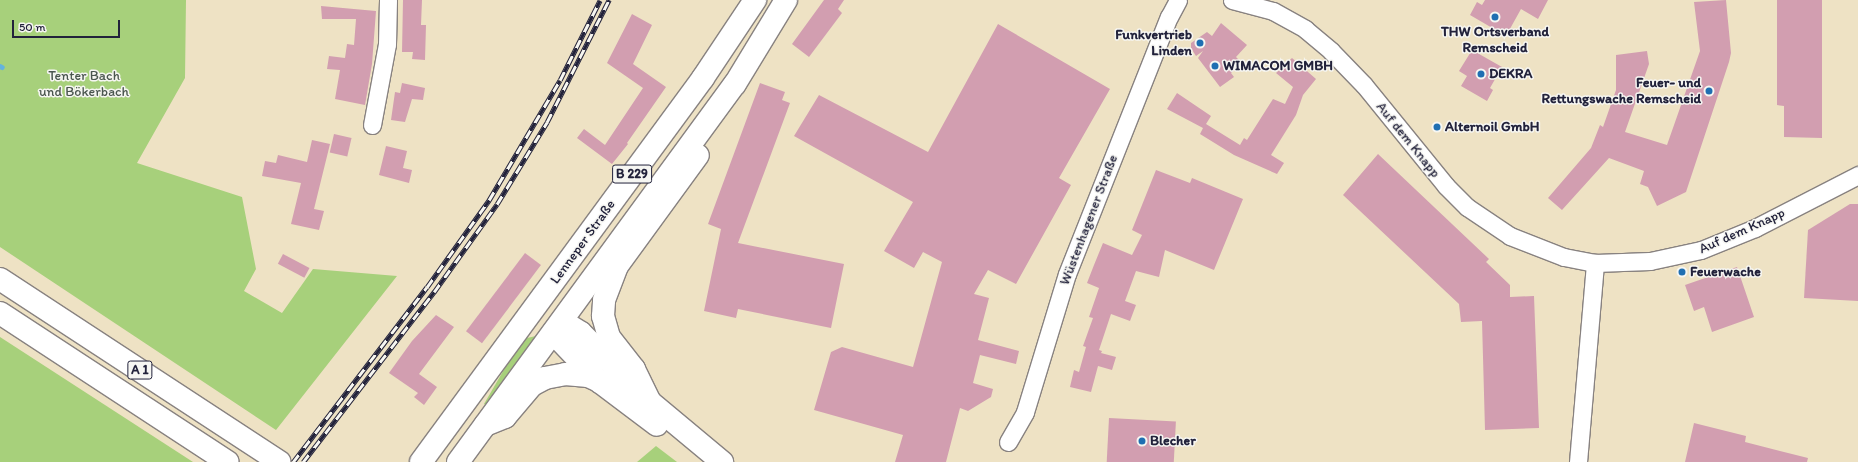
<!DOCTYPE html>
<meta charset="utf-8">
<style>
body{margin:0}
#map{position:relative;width:1858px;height:462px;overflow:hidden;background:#eee2c4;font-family:Itim,sans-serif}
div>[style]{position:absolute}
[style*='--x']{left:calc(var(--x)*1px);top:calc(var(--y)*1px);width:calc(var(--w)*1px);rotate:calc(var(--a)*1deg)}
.green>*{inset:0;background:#a7d07b}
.stream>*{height:4.5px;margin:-2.25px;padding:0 2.25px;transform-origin:2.25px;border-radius:2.25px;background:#64b3de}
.building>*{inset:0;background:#d29eb0;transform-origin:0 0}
.roads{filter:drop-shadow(1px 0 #888280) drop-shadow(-1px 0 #888280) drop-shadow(0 1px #888280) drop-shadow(0 -1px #888280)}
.street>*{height:17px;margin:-8.5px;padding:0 8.5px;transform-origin:8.5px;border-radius:8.5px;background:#fff}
.primary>*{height:22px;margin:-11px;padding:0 11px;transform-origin:11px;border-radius:11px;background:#fff}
.highway>*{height:22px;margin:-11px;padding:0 11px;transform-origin:11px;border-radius:11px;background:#fff}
.rail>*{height:4.5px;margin-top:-2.25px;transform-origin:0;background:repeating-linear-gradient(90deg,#f6f6f2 0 9px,#22223b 0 18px);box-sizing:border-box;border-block:1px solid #22223b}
.dots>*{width:11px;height:11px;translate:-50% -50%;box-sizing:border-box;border:2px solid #f6f6f2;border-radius:50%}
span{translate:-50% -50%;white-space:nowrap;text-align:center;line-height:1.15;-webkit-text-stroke:3px #f6f6f2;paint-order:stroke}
.shield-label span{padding:1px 3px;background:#f6f6f2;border:1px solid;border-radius:3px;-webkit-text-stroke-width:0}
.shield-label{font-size:13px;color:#22223b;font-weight:700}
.poi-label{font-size:14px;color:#22223b;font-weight:700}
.right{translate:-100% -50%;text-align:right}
.left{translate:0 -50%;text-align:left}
.park-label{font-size:14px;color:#4a564e}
.street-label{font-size:14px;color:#22223b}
.scale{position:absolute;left:12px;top:20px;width:108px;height:18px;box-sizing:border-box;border:2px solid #22223b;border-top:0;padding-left:5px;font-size:12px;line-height:14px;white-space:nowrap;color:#22223b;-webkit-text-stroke:3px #f6f6f2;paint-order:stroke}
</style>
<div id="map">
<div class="green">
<i style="clip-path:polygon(0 0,186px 0,185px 78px,137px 163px,242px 197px,256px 269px,244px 291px,282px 313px,313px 269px,397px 276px,276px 430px,0 247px)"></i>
<i style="clip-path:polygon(536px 336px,537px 338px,487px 406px,484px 404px,513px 354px,527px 338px)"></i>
<i style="clip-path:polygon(0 337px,193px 462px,0 462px)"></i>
<i style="clip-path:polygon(656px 446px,677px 462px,637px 462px)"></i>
</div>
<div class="stream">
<i style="--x:0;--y:66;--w:2;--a:27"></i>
</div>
<div class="building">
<i style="clip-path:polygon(403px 0,422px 0,421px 25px,426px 25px,425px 60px,412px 59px,413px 52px,402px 52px)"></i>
<i style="clip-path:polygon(824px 0,844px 0,838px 9px,842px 13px,809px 57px,792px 44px)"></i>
<i style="clip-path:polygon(1485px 0,1548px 0,1538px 19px,1521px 9px,1506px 36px,1470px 15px,1477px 2px,1482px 5px)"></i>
<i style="clip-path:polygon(1726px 0,1731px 53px,1729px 62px,1686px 192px,1657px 206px,1648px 187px,1640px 184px,1644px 171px,1609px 158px,1562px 210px,1548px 198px,1591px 148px,1600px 125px,1603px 127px,1616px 90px,1616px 55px,1647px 51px,1649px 64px,1625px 132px,1667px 145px,1700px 51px,1694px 2px)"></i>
<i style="clip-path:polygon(1777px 0,1822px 0,1822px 138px,1784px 137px,1784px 106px,1777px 105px)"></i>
<i style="clip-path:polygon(321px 6px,376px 11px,372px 64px,365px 105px,335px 99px,340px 70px,327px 69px,329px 56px,345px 58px,347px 44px,354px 45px,356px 19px,322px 19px)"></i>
<i style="clip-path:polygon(632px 14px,652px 25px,633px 64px,666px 87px,627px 143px,628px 144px,612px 164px,577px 138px,584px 129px,605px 145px,643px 88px,607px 63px)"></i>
<i style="clip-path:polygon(1221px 23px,1247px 45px,1236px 57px,1242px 63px,1231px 73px,1234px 77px,1220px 87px,1198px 58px,1203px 51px,1196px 56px,1191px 48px,1191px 43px,1207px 32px,1212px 36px)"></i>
<i style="clip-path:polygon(998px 24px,1110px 89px,1059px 178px,1071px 185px,1016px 284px,988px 270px,974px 294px,989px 298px,978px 340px,1019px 351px,1016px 364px,980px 355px,973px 383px,993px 389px,991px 397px,968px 411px,960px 408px,946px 462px,895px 462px,903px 435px,814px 410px,831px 352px,842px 347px,913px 367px,942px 262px,923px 252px,914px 268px,884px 251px,913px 202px,794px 136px,819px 95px,928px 152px)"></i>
<i style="clip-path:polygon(1472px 50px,1502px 67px,1490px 88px,1493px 90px,1487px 101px,1461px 86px,1467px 76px,1459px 71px)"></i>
<i style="clip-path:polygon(1292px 58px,1316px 79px,1303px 95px,1296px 115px,1271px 155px,1284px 163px,1277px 174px,1234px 155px,1200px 134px,1203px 128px,1167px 109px,1177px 93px,1211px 116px,1206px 124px,1240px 145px,1244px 138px,1247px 140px,1273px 99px,1285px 104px,1293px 87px,1276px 73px)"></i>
<i style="clip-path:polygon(402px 83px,425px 88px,423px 100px,412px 99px,405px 122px,391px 120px,395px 92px,400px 93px)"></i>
<i style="clip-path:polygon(760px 83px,785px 92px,782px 100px,790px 103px,738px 243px,844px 264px,831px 328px,738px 309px,736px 318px,704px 311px,721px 229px,708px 224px)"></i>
<i style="left:334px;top:134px;width:18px;height:19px;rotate:13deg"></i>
<i style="clip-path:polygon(312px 140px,330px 144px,314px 209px,324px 211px,319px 230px,291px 224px,301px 183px,262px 176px,265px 161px,276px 163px,278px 155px,307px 162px)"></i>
<i style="clip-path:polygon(386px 146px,407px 151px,403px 168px,412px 170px,409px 183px,379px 175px)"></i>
<i style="clip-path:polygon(1378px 154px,1489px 259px,1486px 262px,1510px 285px,1510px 297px,1534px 296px,1539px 428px,1485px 430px,1482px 321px,1461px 322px,1459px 304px,1343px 195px)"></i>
<i style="clip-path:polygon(1156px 170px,1190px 183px,1192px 178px,1243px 199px,1214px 270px,1165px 250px,1159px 277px,1136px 271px,1125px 301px,1136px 305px,1130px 321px,1111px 314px,1099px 350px,1102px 351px,1101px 353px,1116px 357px,1112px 370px,1098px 366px,1091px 392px,1070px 387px,1074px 370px,1079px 372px,1086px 347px,1083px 346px,1093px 318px,1089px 317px,1099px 288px,1087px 283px,1094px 265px,1103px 243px,1132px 255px,1142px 235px,1132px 230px)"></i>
<i style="clip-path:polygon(1850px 204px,1858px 204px,1858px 301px,1804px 298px,1808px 230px)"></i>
<i style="left:525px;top:253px;width:20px;height:98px;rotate:37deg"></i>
<i style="left:283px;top:254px;width:30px;height:11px;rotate:28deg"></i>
<i style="clip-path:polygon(1737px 267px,1754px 317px,1712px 332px,1704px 307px,1694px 311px,1685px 285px)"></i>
<i style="clip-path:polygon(436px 315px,454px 327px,419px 374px,437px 387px,424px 405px,414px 397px,418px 393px,389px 373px,412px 341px)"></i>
<i style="left:1109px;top:418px;width:67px;height:44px;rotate:3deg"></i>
<i style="clip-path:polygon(1694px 423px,1746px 436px,1745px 442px,1808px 458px,1807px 462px,1685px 462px)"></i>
</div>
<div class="roads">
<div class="street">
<i style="--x:1232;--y:0;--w:42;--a:15"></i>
<i style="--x:1273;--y:11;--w:37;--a:29"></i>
<i style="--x:1305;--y:29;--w:34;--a:40"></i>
<i style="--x:1331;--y:51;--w:47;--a:45.9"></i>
<i style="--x:1364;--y:85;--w:130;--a:50.9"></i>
<i style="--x:1446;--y:186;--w:30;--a:45"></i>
<i style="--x:1467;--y:207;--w:52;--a:34"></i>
<i style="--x:1510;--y:236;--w:58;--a:21.3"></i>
<i style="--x:1564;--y:257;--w:32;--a:11"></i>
<i style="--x:1595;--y:263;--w:55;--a:-2.1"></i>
<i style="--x:1650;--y:261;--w:52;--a:-12.2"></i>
<i style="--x:1701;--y:250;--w:58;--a:-22.2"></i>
<i style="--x:1755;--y:228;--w:116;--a:-27.2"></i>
<i style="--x:372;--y:125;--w:82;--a:-79.5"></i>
<i style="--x:387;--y:44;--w:44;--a:-88.7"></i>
<i style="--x:1008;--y:442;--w:34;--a:-60"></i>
<i style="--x:1025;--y:412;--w:144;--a:-73.1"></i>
<i style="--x:1067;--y:274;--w:277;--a:-68.4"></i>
<i style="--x:1169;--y:17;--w:19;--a:-62"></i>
<i style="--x:1578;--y:462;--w:200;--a:-85.1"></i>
</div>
<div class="primary">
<i style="--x:421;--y:462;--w:476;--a:-53.7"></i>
<i style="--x:703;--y:78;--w:94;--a:-56.3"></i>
<i style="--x:458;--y:462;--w:469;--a:-53.8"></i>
<i style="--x:735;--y:84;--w:98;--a:-58.7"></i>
</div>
<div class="highway">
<i style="--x:0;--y:279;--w:334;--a:33.2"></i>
<i style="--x:0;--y:313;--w:272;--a:33.2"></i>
<i style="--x:562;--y:321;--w:22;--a:32"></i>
<i style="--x:581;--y:333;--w:98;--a:45"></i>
<i style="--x:650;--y:402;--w:94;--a:39.8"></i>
<i style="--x:553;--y:333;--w:68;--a:46.2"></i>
<i style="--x:600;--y:382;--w:71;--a:37"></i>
<i style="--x:650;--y:402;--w:37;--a:-116"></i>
<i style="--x:634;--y:369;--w:41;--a:-128"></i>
<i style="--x:609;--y:337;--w:22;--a:-106"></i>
<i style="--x:603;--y:316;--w:16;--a:-86"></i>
<i style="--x:604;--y:300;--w:36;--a:-69"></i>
<i style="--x:617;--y:266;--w:137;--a:-53.9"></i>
<i style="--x:485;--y:425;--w:22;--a:-22"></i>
<i style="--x:505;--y:417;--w:42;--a:-49.8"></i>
<i style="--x:532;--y:385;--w:15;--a:-28"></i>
<i style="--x:545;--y:378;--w:20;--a:-11"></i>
<i style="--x:565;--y:374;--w:23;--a:5"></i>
<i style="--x:588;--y:376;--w:12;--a:24"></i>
</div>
</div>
<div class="rail">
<i style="--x:293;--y:462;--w:220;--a:-52.6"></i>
<i style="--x:427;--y:287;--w:107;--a:-54.5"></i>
<i style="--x:489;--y:200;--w:139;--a:-59.4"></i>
<i style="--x:560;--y:80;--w:89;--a:-63.4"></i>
<i style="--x:303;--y:462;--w:215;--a:-52.4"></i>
<i style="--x:434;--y:292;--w:108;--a:-54.4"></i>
<i style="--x:497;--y:204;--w:96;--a:-58.6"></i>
<i style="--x:547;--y:122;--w:137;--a:-63.1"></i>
</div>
<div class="dots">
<i style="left:1495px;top:17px;background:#1f6fb2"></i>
<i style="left:1200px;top:43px;background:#1f6fb2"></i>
<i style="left:1215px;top:66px;background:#1f6fb2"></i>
<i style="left:1481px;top:74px;background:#1f6fb2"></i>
<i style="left:1709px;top:91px;background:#1f6fb2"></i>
<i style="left:1437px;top:127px;background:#1f6fb2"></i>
<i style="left:1682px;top:272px;background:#1f6fb2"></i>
<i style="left:1142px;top:441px;background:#1f6fb2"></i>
</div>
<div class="shield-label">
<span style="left:632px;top:174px">B 229</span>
<span style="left:140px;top:370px">A 1</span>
</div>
<div class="poi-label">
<span style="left:1495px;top:40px">THW Ortsverband<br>Remscheid</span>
<span class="right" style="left:1192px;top:43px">Funkvertrieb<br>Linden</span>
<span class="left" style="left:1223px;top:66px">WIMACOM GMBH</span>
<span class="left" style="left:1489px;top:74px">DEKRA</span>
<span class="right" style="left:1701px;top:91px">Feuer- und<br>Rettungswache Remscheid</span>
<span class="left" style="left:1445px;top:127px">Alternoil GmbH</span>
<span class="left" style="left:1690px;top:272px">Feuerwache</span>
<span class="left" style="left:1150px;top:441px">Blecher</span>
</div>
<div class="park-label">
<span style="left:84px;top:84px">Tenter Bach<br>und Bökerbach</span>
</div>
<div class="street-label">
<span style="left:1408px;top:140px;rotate:51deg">Auf dem Knapp</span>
<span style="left:1089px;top:220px;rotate:-69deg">Wüstenhagener Straße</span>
<span style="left:1742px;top:231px;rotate:-24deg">Auf dem Knapp</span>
<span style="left:583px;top:242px;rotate:-54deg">Lenneper Straße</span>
</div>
<div class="scale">50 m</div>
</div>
